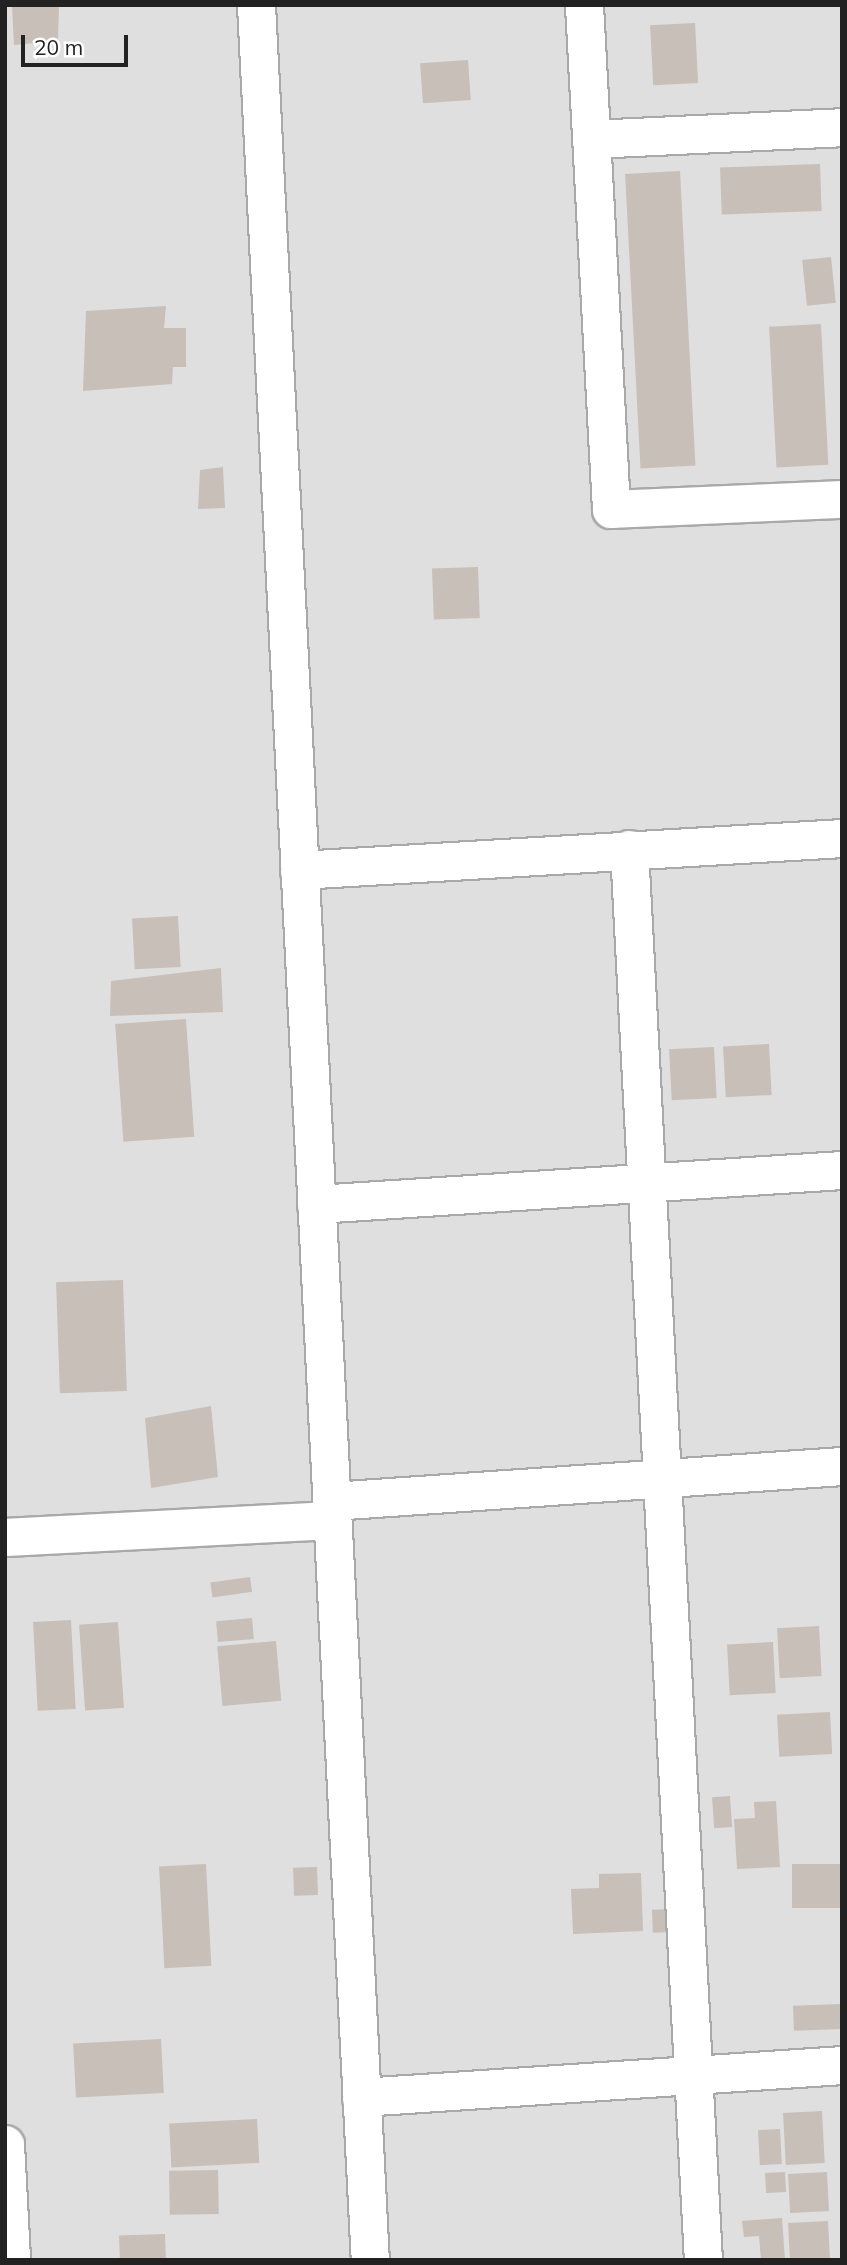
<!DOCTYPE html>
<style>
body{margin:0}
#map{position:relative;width:847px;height:2265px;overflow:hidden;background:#f2efe9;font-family:Mulish,sans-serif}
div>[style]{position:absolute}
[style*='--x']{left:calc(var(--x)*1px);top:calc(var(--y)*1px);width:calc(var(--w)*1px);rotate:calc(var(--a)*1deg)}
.residential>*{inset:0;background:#e0dfdf;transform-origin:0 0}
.building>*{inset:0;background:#c7bfb8;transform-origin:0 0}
.roads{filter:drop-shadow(2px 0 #a9a9a9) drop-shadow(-2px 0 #a9a9a9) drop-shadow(0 2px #a9a9a9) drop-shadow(0 -2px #a9a9a9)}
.street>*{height:37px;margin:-18.5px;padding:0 18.5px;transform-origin:18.5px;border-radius:18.5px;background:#fff}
span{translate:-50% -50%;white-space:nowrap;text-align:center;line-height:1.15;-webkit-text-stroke:6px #fff;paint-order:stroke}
.frame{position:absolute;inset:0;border:7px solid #222;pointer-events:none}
.scale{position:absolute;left:21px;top:35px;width:107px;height:32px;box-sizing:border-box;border:4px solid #222;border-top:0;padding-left:9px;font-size:21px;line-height:24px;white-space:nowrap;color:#222;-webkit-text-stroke:5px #fff;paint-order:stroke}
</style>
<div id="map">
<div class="residential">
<i style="left:5px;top:5px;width:837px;height:2255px"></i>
</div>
<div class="building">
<i style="clip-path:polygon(12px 5px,59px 5px,58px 41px,14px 45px)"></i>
<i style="left:695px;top:23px;width:60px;height:45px;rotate:87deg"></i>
<i style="left:468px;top:60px;width:40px;height:48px;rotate:86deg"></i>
<i style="left:820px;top:164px;width:47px;height:100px;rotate:88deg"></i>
<i style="left:680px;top:171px;width:295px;height:55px;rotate:87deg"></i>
<i style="left:831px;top:257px;width:46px;height:29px;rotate:84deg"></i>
<i style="clip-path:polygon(166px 306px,164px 328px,186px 328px,186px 367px,173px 367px,172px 384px,83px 391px,86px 311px)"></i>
<i style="left:821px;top:324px;width:141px;height:52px;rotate:87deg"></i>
<i style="clip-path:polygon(223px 467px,225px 508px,198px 509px,200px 470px)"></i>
<i style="left:478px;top:567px;width:51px;height:46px;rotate:88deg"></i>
<i style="left:178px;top:916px;width:51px;height:46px;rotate:87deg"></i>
<i style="clip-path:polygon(221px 968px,223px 1012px,110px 1016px,111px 981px)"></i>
<i style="left:186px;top:1019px;width:118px;height:71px;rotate:86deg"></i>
<i style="left:769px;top:1044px;width:51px;height:46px;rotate:87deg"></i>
<i style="left:714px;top:1047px;width:51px;height:45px;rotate:87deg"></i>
<i style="left:123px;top:1280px;width:111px;height:67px;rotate:88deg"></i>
<i style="clip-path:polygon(211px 1406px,218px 1477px,151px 1488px,145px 1418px)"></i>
<i style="left:250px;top:1577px;width:15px;height:40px;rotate:82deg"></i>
<i style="left:252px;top:1618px;width:21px;height:36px;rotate:85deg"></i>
<i style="left:71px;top:1620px;width:89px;height:38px;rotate:87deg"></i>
<i style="left:118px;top:1622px;width:86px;height:39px;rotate:86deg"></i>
<i style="left:819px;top:1626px;width:50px;height:42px;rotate:87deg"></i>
<i style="left:276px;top:1641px;width:60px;height:59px;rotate:85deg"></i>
<i style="left:773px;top:1642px;width:51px;height:46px;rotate:87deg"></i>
<i style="left:830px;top:1712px;width:42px;height:53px;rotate:87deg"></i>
<i style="left:730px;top:1796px;width:31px;height:18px;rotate:86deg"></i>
<i style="clip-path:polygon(776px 1801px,780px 1867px,737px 1869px,734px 1819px,755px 1818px,754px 1802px)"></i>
<i style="left:206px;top:1864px;width:102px;height:47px;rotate:87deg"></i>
<i style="left:842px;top:1864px;width:44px;height:50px;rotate:90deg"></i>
<i style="left:317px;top:1867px;width:28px;height:24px;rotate:88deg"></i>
<i style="clip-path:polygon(641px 1873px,643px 1931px,573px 1934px,571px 1889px,599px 1888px,599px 1874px)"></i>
<i style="left:676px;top:1909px;width:23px;height:24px;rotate:88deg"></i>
<i style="left:841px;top:2004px;width:25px;height:48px;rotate:88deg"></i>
<i style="left:161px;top:2039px;width:54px;height:88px;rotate:87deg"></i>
<i style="left:822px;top:2111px;width:52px;height:39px;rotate:87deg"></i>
<i style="left:257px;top:2119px;width:44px;height:88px;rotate:87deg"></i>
<i style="left:780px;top:2129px;width:35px;height:22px;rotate:87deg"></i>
<i style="left:218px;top:2170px;width:44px;height:49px;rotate:89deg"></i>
<i style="left:785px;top:2172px;width:20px;height:20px;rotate:87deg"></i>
<i style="left:827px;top:2172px;width:39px;height:39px;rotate:87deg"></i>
<i style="clip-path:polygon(782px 2218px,785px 2260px,761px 2260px,759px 2236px,744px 2237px,742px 2221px)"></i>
<i style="left:828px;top:2221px;width:39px;height:40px;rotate:87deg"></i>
<i style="left:165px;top:2234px;width:26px;height:46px;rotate:88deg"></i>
</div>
<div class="roads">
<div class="street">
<i style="--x:256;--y:5;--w:2258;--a:87.11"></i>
<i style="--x:584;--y:5;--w:505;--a:86.93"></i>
<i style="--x:611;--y:509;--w:231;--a:-2.5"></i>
<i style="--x:591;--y:139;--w:251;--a:-2.7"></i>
<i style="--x:629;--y:849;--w:1413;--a:87"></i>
<i style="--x:299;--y:870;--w:544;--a:-3.37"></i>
<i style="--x:316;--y:1204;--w:527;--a:-3.7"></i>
<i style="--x:331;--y:1501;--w:512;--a:-3.92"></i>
<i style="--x:5;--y:1537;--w:327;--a:-3"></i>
<i style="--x:361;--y:2097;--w:482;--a:-3.8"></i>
<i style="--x:5;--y:2144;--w:116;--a:87"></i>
</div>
</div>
<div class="frame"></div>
<div class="scale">20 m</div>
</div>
